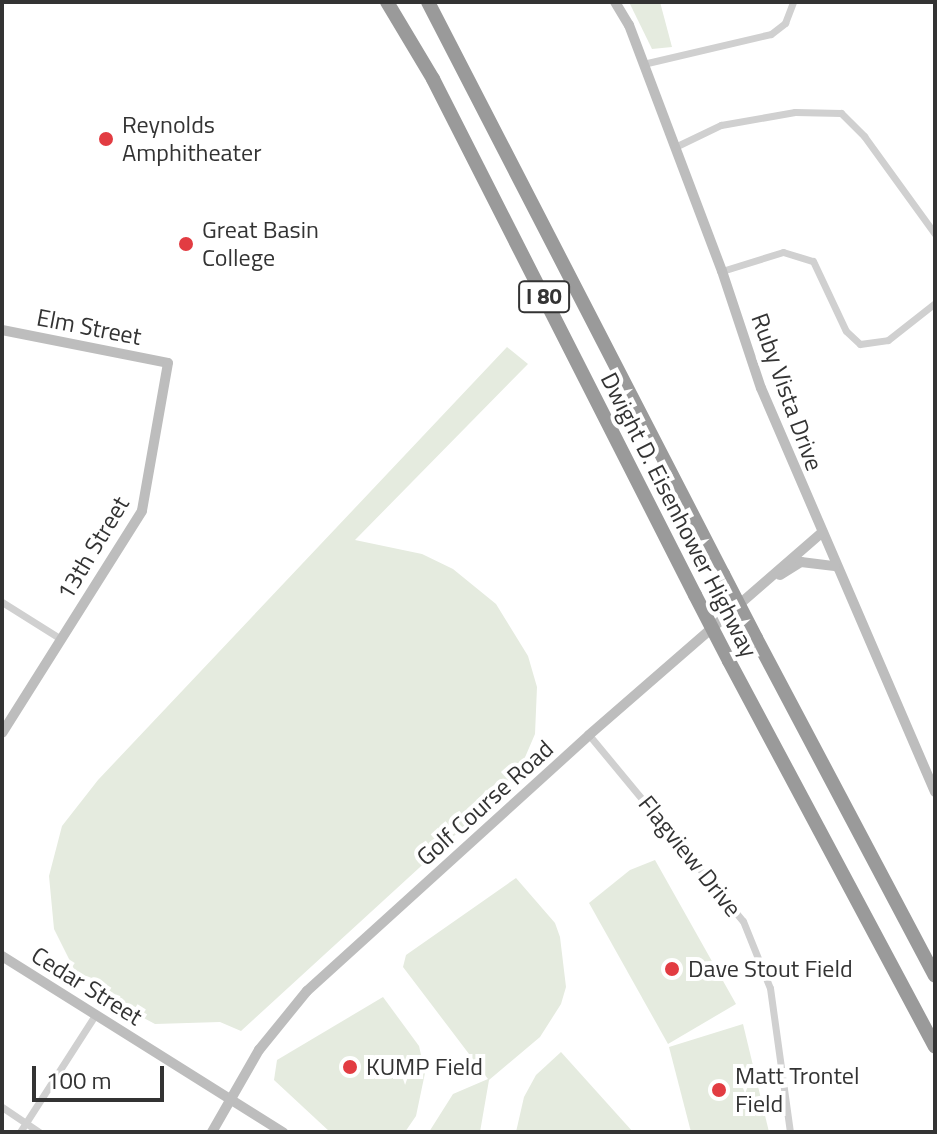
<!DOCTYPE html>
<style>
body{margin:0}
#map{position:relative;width:937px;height:1134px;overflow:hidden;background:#fff;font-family:"Titillium Web",sans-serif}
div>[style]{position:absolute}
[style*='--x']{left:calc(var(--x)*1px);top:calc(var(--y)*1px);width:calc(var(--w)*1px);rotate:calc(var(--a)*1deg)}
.green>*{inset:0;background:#e5ebdf}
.street>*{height:7px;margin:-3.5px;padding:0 3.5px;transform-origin:3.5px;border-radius:3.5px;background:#d0d0d0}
.secondary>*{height:10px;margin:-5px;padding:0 5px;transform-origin:5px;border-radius:5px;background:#bdbdbd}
.highway>*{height:14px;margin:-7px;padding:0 7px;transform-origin:7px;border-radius:7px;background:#9a9a9a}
.highway-bridge>*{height:14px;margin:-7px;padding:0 7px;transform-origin:7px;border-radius:7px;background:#9a9a9a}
.dots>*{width:22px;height:22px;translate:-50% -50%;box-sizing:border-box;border:4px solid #fff;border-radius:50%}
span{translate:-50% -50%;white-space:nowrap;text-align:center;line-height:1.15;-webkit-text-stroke:8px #fff;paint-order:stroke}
.shield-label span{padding:2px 6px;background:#fff;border:2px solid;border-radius:6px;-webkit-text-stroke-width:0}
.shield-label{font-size:22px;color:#333;font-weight:700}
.poi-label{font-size:24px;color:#333}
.left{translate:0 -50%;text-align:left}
.street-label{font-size:24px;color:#333}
.frame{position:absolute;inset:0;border:4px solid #333;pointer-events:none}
.scale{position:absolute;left:32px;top:1066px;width:132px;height:36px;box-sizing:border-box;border:4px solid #333;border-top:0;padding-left:10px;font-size:24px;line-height:28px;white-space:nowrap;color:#333;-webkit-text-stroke:6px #fff;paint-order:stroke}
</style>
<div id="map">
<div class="green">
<i style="clip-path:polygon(629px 2px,660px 2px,672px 47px,652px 49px)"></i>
<i style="clip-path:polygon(507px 347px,528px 364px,355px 540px,422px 554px,453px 569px,496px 604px,528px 656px,537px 687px,535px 734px,523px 762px,490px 803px,241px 1031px,220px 1022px,155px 1024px,112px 1001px,75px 971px,54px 929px,49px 876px,62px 826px,98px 780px)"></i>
<i style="clip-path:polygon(655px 860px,736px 1004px,668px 1044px,589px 903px,630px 870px)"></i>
<i style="clip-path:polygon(516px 878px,555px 923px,560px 937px,566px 987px,561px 1004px,540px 1037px,489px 1080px,480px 1132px,429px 1132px,453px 1094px,488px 1079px,403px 967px,406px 955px)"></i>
<i style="clip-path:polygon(383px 997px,419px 1046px,425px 1073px,416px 1116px,405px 1132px,330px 1132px,274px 1080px,277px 1060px)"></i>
<i style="clip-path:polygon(743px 1024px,769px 1132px,691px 1132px,669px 1047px)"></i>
<i style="clip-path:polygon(561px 1052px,633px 1132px,516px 1132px,524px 1097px,536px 1075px)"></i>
</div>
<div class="street">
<i style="--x:643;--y:64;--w:131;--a:-13.2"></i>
<i style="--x:771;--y:34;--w:18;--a:-38"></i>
<i style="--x:785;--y:23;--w:22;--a:-69"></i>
<i style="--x:675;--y:147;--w:51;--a:-25.6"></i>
<i style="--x:721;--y:125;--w:75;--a:-10"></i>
<i style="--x:795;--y:112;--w:46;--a:1.2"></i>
<i style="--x:841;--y:113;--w:33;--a:45"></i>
<i style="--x:864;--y:136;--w:121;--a:54.1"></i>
<i style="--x:722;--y:271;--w:64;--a:-17.3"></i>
<i style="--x:783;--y:252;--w:31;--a:17"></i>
<i style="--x:813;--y:261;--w:77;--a:64.8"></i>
<i style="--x:846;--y:331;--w:19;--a:43"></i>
<i style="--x:860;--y:344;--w:28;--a:-8"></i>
<i style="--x:888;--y:340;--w:60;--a:-38.2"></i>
<i style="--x:2;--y:602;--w:70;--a:32.1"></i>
<i style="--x:589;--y:735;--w:241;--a:50.4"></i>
<i style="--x:743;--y:921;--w:72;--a:68.1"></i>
<i style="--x:770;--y:988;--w:145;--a:82.1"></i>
<i style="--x:2;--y:1107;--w:45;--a:34"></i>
<i style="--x:20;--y:1132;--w:139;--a:-57.3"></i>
</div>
<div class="secondary">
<i style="--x:615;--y:2;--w:27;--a:59"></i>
<i style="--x:629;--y:25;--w:263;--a:69.3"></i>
<i style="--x:722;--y:271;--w:123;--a:71.6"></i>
<i style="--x:761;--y:388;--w:440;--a:66.7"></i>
<i style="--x:2;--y:330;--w:169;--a:11.2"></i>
<i style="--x:168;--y:363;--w:150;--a:100"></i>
<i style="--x:142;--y:511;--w:262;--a:122.2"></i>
<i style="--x:780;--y:575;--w:25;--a:-32"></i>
<i style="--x:801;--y:562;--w:34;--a:7"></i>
<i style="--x:2;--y:956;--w:332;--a:32.1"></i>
<i style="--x:212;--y:1132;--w:95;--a:-60.2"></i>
<i style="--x:259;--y:1050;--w:76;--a:-50.9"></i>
<i style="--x:307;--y:991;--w:381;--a:-42.2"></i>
<i style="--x:589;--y:735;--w:306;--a:-41"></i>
</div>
<div class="highway">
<i style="--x:387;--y:2;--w:90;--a:59.1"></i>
<i style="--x:433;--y:79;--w:579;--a:63.08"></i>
<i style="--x:428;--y:2;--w:644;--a:62.72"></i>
<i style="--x:756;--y:638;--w:382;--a:62.1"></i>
<i style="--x:729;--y:661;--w:437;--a:61.9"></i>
</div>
<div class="highway-bridge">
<i style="--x:723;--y:574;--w:72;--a:62.7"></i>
<i style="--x:695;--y:595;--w:74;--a:62.7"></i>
</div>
<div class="dots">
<i style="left:106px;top:139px;background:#e23c42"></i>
<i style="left:186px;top:244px;background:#e23c42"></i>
<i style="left:672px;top:969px;background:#e23c42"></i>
<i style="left:350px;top:1067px;background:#e23c42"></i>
<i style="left:719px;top:1090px;background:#e23c42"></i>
</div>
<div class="shield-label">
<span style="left:544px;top:297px">I 80</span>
</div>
<div class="poi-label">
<span class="left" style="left:122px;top:139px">Reynolds<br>Amphitheater</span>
<span class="left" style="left:202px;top:244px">Great Basin<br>College</span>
<span class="left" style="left:688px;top:969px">Dave Stout Field</span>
<span class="left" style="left:366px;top:1067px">KUMP Field</span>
<span class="left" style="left:735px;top:1090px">Matt Trontel<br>Field</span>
</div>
<div class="street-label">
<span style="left:89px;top:327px;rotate:11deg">Elm Street</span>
<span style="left:787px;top:392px;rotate:70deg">Ruby Vista Drive</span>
<span style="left:679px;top:515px;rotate:63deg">Dwight D. Eisenhower Highway</span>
<span style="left:93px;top:548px;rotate:-59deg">13th Street</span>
<span style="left:485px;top:803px;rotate:-42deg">Golf Course Road</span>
<span style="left:690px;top:856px;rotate:51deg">Flagview Drive</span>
<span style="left:87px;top:986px;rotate:32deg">Cedar Street</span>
</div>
<div class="frame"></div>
<div class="scale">100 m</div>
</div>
